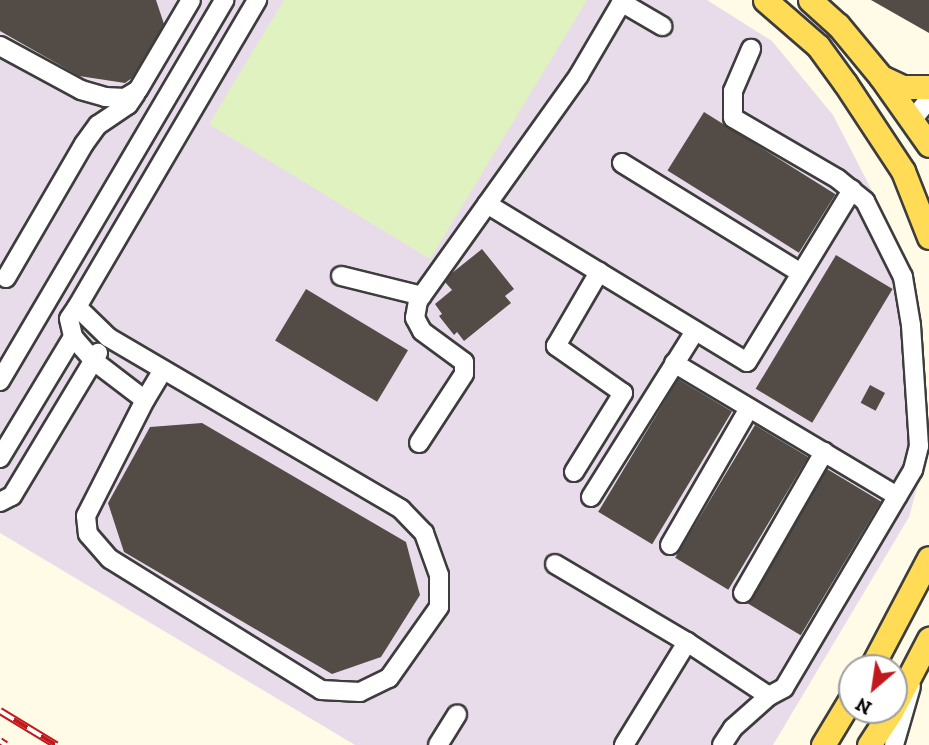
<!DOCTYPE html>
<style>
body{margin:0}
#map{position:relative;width:929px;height:745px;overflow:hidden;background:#fffbe6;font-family:"Zilla Slab",serif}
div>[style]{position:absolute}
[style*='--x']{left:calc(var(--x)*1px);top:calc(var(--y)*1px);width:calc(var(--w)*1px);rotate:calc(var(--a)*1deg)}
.industrial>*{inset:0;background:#e9dcea}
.pitch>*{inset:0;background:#dff2c0}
.building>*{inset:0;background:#534b45;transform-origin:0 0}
.roads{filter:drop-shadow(2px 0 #3d3d3d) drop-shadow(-2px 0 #3d3d3d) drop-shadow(0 2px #3d3d3d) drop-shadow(0 -2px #3d3d3d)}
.minor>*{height:18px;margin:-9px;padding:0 9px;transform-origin:9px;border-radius:9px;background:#fff}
.major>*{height:23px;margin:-11.5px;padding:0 11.5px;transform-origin:11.5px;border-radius:11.5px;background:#ffdb56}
.rail>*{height:8px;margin-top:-4px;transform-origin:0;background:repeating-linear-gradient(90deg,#fff 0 16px,#c2191c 0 32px);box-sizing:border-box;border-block:2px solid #c2191c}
span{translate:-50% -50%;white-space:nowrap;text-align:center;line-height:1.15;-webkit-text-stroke:7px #fff;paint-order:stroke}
.north{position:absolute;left:838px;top:654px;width:70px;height:70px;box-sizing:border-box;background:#fff;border:2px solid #9d9d9d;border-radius:50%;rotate:209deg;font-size:19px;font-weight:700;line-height:28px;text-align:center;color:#0a0a0a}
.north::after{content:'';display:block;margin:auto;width:24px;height:32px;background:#c2191c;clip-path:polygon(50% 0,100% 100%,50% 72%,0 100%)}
</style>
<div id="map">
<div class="industrial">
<i style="clip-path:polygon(0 0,707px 0,772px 41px,833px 115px,882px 210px,915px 323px,927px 451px,909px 517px,773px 745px,355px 745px,0 533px)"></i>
</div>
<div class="pitch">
<i style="clip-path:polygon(284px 0,587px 0,430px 259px,209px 124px)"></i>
</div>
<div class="building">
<i style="clip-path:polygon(0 0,156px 0,164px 24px,132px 78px,125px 83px,79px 76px,0 31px)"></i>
<i style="clip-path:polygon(871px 0,929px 0,929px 33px)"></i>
<i style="left:704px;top:112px;width:155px;height:69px;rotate:32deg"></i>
<i style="clip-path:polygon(482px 249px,514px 289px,505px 296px,511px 303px,464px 341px,457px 332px,454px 335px,439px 316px,442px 314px,435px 304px,452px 290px,445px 282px,452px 273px)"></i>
<i style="left:836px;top:255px;width:66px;height:156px;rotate:31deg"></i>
<i style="left:306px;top:289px;width:119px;height:60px;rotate:31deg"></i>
<i style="left:678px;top:379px;width:63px;height:155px;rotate:31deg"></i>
<i style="left:870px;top:385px;width:17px;height:20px;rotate:28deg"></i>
<i style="clip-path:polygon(202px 423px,406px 542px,420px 595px,381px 657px,332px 674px,124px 552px,108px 503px,150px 427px)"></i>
<i style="left:755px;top:425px;width:62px;height:155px;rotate:31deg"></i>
<i style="left:827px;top:469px;width:63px;height:156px;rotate:31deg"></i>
</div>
<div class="roads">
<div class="minor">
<i style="--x:621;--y:2;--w:48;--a:30.3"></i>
<i style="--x:0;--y:46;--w:92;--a:28.5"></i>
<i style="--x:81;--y:90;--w:25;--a:16"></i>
<i style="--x:105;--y:97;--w:20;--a:3"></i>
<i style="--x:125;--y:98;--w:15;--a:-32"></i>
<i style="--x:138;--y:90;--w:104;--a:-59.5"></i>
<i style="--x:913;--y:119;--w:26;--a:-51"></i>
<i style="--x:622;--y:163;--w:210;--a:31.6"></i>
<i style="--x:487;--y:204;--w:304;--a:31.3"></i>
<i style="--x:747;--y:362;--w:202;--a:-58.6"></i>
<i style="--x:341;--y:276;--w:83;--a:13.9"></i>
<i style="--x:6;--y:278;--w:155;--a:-59.8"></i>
<i style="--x:84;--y:144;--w:24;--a:-54"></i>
<i style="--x:98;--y:125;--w:36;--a:-34"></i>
<i style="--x:128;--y:105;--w:14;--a:-56"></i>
<i style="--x:77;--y:307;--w:14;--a:124"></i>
<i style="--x:69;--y:319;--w:18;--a:77"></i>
<i style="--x:73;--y:337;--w:32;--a:49"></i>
<i style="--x:94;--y:361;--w:64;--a:37.4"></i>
<i style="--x:145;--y:400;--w:130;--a:117"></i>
<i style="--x:86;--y:516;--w:18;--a:84"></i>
<i style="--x:88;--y:534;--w:33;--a:49"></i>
<i style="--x:110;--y:559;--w:248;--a:31.8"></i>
<i style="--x:321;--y:690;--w:39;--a:3"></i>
<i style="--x:360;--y:692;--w:32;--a:-26"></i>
<i style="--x:389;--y:678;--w:87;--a:-54.8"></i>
<i style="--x:439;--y:607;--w:32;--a:-90"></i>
<i style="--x:439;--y:575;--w:45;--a:-109.7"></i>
<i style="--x:424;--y:533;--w:33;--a:-134"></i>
<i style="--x:401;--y:509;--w:340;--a:-149.6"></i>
<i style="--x:108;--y:337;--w:43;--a:-135.9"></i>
<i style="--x:77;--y:307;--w:356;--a:-59.6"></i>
<i style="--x:674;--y:363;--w:260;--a:30.8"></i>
<i style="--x:0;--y:381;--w:442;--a:-59.5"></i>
<i style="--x:145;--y:400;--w:35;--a:-59"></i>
<i style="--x:419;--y:443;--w:82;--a:-56.9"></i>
<i style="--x:464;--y:374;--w:12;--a:-90"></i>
<i style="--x:464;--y:362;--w:52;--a:-143.6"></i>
<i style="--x:422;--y:331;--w:15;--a:-118"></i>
<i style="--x:415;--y:318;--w:17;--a:-80"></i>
<i style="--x:418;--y:301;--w:277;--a:-54.5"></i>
<i style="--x:579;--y:75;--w:87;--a:-59.6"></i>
<i style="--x:0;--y:458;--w:141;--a:-58.9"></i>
<i style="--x:574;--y:472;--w:93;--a:-58.2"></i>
<i style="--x:623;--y:393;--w:82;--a:-145"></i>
<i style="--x:556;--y:346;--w:86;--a:-59.8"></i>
<i style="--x:591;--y:497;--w:196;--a:-57.9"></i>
<i style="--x:0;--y:502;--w:13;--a:-27"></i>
<i style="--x:12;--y:496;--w:167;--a:-59"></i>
<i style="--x:670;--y:545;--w:158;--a:-60"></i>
<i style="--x:555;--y:564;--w:153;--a:30.6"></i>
<i style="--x:687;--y:642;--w:98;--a:33.4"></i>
<i style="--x:743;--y:593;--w:163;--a:-60.1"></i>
<i style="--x:438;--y:745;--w:36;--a:-58"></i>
<i style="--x:624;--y:745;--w:121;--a:-58.5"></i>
<i style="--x:722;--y:745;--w:20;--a:-57"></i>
<i style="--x:733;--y:728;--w:48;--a:-41.6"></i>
<i style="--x:769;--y:696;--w:17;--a:-28"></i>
<i style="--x:784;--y:688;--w:253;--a:-59.4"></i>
<i style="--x:913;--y:470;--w:25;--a:-76"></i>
<i style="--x:919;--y:446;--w:121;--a:-93.8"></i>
<i style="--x:911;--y:325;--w:49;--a:-99.5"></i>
<i style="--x:903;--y:277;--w:85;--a:-116.6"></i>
<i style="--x:865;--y:201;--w:35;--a:-141"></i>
<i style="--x:838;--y:179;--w:121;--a:-149.8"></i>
<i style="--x:733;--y:118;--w:27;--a:-90"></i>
<i style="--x:733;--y:91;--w:46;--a:-66.8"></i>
<i style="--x:894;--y:745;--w:61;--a:-73.9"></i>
</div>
<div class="major">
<i style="--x:765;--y:0;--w:70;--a:41"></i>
<i style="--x:818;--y:46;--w:46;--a:53.9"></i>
<i style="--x:845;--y:83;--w:105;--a:56.6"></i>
<i style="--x:903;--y:171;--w:71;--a:68.5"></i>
<i style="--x:810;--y:0;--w:38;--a:42"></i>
<i style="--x:838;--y:25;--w:67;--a:50.4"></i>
<i style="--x:881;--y:77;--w:83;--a:54.8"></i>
<i style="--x:881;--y:77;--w:23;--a:25"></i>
<i style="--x:902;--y:87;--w:27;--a:0"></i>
<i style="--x:871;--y:668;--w:124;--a:-62.2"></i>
<i style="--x:894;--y:706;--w:76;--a:-62.4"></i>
<i style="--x:823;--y:745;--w:56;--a:-58.9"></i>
<i style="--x:869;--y:745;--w:42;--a:-56.7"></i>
</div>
</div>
<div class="rail">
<i style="--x:0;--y:711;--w:66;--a:31.3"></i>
<i style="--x:0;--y:741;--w:7;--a:34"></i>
</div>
<div class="north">N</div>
</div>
